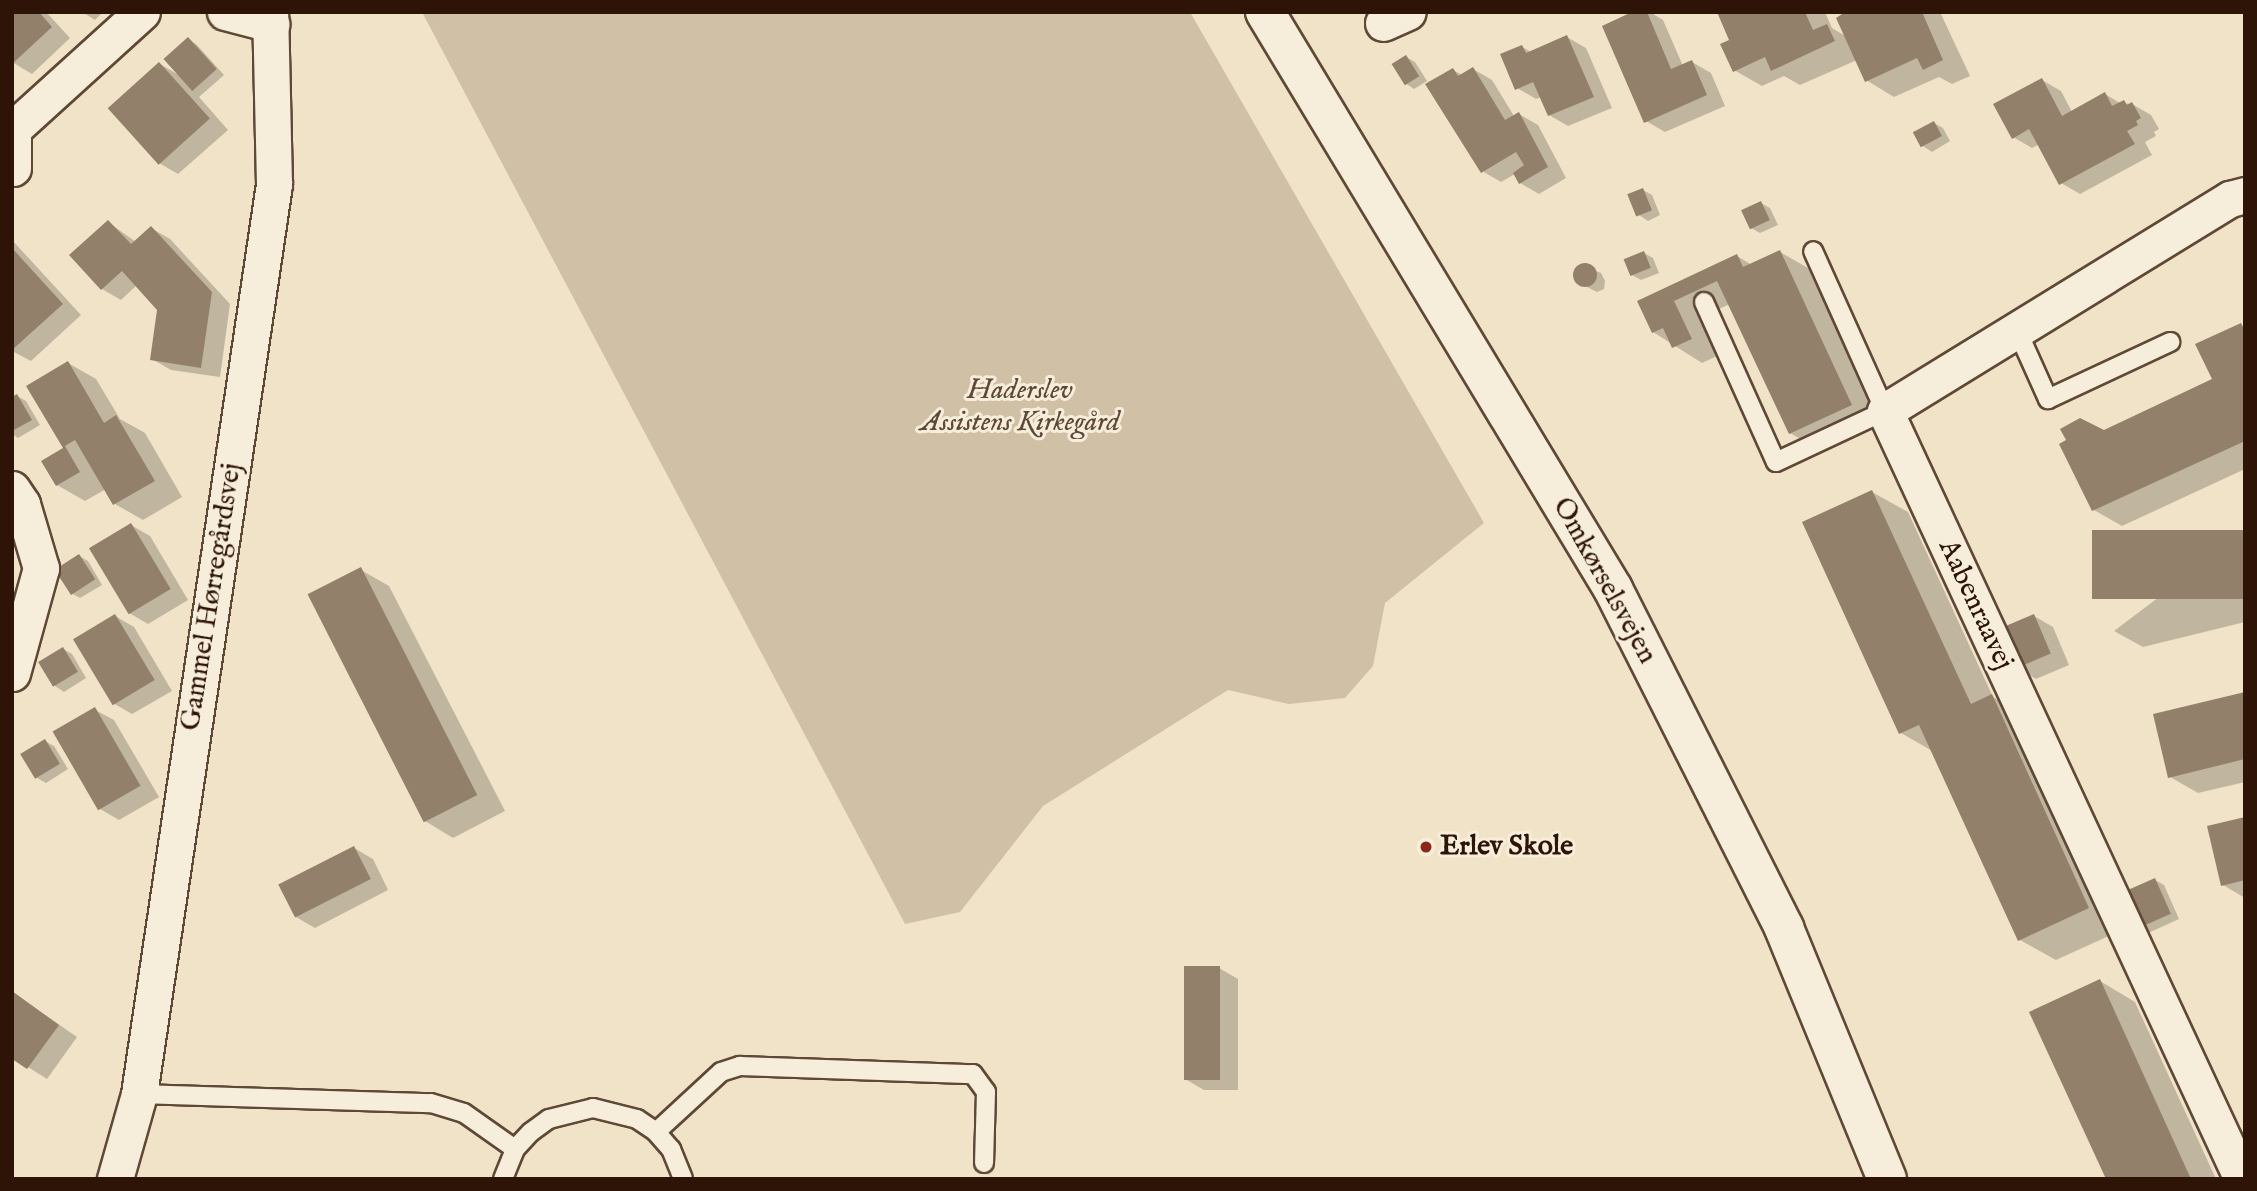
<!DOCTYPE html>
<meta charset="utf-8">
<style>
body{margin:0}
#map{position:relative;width:2257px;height:1191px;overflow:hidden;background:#f1e3c7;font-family:"IM FELL English",serif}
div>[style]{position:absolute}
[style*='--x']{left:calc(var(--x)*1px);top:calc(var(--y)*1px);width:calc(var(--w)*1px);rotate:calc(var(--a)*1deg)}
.green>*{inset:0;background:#d0c0a6}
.shadow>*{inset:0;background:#0003}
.building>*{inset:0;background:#93806a;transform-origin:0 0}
.round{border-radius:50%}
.roads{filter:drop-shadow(2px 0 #5f4836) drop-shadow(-2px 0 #5f4836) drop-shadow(0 2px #5f4836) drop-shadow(0 -2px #5f4836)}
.lane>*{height:18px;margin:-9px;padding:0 9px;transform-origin:9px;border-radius:9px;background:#f6eddb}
.street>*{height:35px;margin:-17.5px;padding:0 17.5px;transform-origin:17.5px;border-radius:17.5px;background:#f6eddb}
.secondary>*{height:38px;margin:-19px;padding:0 19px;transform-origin:19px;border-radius:19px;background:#f6eddb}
.dots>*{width:19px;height:19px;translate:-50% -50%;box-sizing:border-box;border:4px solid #f6eddb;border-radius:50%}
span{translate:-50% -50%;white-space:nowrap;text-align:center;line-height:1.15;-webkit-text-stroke:6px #f6eddb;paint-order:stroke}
.park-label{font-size:28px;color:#5f4836;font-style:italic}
.street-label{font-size:28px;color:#2e1406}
.poi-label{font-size:28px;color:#2e1406;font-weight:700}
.left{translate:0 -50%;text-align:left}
.frame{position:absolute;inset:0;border:14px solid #2e1406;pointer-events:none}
</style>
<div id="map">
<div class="green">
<i style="clip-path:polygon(422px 12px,1190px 12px,1484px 523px,1385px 603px,1373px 666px,1345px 698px,1289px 704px,1228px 690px,1043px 806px,960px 912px,905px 924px)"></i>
</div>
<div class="shadow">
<i style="clip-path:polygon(12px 12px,46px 12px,70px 38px,32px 74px,12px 62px)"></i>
<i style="clip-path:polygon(82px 12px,103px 12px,95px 20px)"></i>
<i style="clip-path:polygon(1636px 12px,1650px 12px,1663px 20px,1683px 66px,1692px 62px,1711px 73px,1725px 106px,1665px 132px,1646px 121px)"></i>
<i style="clip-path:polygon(1719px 12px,1825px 12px,1832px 28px,1847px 37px,1847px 12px,1940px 12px,1970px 76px,1952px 84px,1939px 77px,1894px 97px,1866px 80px,1857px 60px,1800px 85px,1784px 76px,1762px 86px,1734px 70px,1731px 40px)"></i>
<i style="clip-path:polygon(1567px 37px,1586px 48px,1612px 108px,1568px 126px,1549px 115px,1541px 97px,1536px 99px,1517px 88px,1522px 47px,1531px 52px)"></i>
<i style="clip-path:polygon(188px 39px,197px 45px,224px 75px,199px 97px,228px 130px,178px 174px,159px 163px,160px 64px,177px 74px)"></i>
<i style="clip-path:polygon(1406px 57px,1415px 62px,1427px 81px,1414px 89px,1405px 83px)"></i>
<i style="clip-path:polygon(1473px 69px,1492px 80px,1514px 116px,1519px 114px,1538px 125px,1566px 178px,1539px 194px,1520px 183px,1515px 174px,1501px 182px,1482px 171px,1453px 70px,1462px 75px)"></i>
<i style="clip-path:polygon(2042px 80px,2061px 91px,2072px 112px,2105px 94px,2120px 103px,2132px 104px,2151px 115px,2159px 129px,2154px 132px,2156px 136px,2145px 142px,2152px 155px,2080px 194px,2061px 183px,2040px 144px,2032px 148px,2013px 137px)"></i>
<i style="clip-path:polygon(1934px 123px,1943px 128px,1950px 141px,1932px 152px,1923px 146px)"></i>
<i style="clip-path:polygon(1643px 190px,1652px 195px,1660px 215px,1648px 221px,1639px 215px)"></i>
<i style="clip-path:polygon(1761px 203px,1770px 208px,1778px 225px,1760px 233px,1751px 228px)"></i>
<i style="clip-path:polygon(108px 222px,136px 242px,151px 228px,170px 239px,230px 304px,220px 377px,171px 370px,152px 359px,159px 309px,137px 285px,121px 300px,102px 289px,72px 255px)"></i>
<i style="clip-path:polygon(12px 240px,81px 315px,31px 361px,12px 351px)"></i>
<i style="clip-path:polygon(1780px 252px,1808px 268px,1879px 421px,1818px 449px,1790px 433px,1730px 304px,1701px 317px,1719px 355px,1702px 363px,1653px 332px,1639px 302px,1737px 256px,1752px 265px)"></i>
<i style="clip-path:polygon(1644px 253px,1653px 258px,1659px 273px,1641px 280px,1632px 275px)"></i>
<i style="clip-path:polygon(1583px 265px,1601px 273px,1605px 281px,1604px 289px,1597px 292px,1579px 283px,1575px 276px,1577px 269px)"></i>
<i style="clip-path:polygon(2241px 325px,2245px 327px,2245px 469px,2122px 526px,2094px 510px,2104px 431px,2214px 380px)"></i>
<i style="clip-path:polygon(68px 363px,96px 379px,120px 419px,145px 433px,182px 497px,143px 520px,115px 504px,106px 489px,85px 501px,57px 485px,43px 461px,66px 448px,64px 446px)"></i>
<i style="clip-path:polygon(17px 396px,26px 401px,40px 425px,18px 438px,12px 434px,12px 399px)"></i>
<i style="clip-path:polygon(1872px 492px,1908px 512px,1993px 697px,2027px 717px,2124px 929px,2056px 960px,2020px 940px,1934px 752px,1901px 733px)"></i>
<i style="clip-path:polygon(131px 525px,150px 536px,188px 600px,148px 624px,129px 613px)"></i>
<i style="clip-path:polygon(2245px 532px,2245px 622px,2143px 647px,2114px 631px)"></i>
<i style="clip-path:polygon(79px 556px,88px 561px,102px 585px,80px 598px,71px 593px)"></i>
<i style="clip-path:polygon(361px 570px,389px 586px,505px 811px,453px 838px,425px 821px)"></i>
<i style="clip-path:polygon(115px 616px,134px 627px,172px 691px,132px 714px,113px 703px)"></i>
<i style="clip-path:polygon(2034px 616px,2053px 627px,2069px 665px,2036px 679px,2017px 668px)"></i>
<i style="clip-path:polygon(63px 649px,72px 654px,86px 678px,64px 692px,55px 686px)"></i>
<i style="clip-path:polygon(2245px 694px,2245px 782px,2198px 793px,2170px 777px)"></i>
<i style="clip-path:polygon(95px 710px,114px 720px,159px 797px,119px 820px,100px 809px)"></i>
<i style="clip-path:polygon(45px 741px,54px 746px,68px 769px,46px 783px,37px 778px)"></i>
<i style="clip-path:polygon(2245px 819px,2245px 898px,2223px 885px)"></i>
<i style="clip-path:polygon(354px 848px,373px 859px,388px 890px,315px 928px,296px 917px)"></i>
<i style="clip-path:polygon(2155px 880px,2164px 885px,2179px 919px,2146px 934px,2137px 929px)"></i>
<i style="clip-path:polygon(1219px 968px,1238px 979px,1238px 1090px,1204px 1090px,1185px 1079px)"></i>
<i style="clip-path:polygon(2100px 981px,2135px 1002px,2216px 1179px,2108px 1179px)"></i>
<i style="clip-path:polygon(12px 992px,77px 1037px,47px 1079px,12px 1057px)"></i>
</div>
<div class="building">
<i style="clip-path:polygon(12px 12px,39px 12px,52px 27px,12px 64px)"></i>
<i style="clip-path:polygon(1632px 12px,1647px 12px,1671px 69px,1692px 60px,1707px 95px,1644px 123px,1602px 26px)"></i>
<i style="clip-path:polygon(1717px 12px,1805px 12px,1813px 30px,1827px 24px,1835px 41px,1771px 71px,1765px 57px,1733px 72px,1720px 44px,1729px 40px)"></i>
<i style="clip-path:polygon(1845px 12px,1922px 12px,1943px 60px,1923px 70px,1917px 58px,1865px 82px,1836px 18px)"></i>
<i style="clip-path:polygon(1567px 35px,1594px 97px,1548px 116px,1533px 82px,1515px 90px,1500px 54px,1522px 45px,1526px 53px)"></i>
<i style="left:188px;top:37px;width:43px;height:33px;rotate:48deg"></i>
<i style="left:1406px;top:55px;width:25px;height:17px;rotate:58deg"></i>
<i style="left:159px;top:62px;width:76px;height:69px;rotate:48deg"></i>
<i style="clip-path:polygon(1473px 67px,1505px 120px,1519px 112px,1548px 167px,1519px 184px,1513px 173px,1524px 165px,1516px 152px,1481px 173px,1425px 84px,1453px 68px,1458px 76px)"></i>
<i style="clip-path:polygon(2042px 78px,2062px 116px,2105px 92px,2112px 106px,2124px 100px,2127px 105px,2132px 102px,2141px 118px,2136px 121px,2138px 125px,2127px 131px,2135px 144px,2059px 185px,2029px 129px,2012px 139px,1993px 104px)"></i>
<i style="left:1934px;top:121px;width:17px;height:24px;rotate:62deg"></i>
<i style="left:1643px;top:188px;width:24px;height:17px;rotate:68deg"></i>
<i style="left:1761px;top:201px;width:21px;height:22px;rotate:65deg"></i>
<i style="clip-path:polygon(108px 220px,131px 244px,151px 226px,212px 292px,201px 368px,150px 360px,157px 310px,122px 271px,101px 290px,69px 255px)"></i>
<i style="clip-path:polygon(12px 248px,63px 304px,12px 350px)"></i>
<i style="clip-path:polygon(1780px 250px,1852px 405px,1789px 434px,1717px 281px,1674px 301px,1692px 339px,1672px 348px,1663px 328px,1652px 333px,1637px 301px,1737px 254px,1743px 267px)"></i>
<i style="left:1644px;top:251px;width:18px;height:22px;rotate:68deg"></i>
<i class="round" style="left:1573px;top:263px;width:24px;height:24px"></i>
<i style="clip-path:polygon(2241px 323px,2245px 331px,2245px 441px,2092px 511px,2059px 444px,2066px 440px,2060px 429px,2080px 418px,2104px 430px,2212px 379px,2195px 344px)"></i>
<i style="clip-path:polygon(68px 361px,104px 423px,116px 415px,155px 481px,113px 505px,75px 440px,65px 446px,80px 472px,56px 486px,41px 461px,63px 448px,26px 386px)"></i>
<i style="clip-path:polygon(17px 394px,32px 420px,12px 431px,12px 397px)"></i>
<i style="clip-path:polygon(1872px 490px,1971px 704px,1992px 694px,2089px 908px,2018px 941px,1919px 725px,1899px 734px,1802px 522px)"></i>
<i style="left:131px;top:523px;width:77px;height:49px;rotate:59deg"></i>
<i style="left:2245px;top:530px;width:69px;height:153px;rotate:90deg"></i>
<i style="left:79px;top:554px;width:30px;height:29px;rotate:57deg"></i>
<i style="left:361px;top:567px;width:256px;height:60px;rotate:63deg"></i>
<i style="left:115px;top:614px;width:77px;height:49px;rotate:59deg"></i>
<i style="left:2034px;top:614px;width:43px;height:39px;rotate:67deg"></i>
<i style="left:63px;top:647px;width:29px;height:29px;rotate:59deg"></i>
<i style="clip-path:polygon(2245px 692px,2245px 759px,2168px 778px,2153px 714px)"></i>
<i style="left:95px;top:707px;width:91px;height:49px;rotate:60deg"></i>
<i style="left:45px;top:739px;width:29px;height:29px;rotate:59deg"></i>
<i style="clip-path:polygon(2245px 817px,2245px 880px,2221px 886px,2207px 826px)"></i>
<i style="left:354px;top:846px;width:37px;height:85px;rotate:63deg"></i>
<i style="left:2155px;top:878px;width:39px;height:39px;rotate:66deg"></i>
<i style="left:1184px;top:966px;width:36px;height:114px"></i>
<i style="clip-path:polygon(2100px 979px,2191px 1179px,2106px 1179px,2029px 1012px)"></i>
<i style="clip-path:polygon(12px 991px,59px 1025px,27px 1069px,12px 1059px)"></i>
</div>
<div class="roads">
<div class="lane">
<i style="--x:1704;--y:302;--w:175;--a:65.8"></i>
<i style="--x:1776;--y:462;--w:120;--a:-25.1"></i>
<i style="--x:1885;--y:411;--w:175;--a:-114.2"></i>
<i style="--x:2017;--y:330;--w:76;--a:65.8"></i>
<i style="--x:2048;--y:399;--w:135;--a:-25"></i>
<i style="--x:139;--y:1094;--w:292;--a:1.8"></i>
<i style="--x:431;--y:1103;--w:34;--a:17"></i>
<i style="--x:464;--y:1113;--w:62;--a:35.2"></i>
<i style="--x:656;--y:1132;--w:88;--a:-42.7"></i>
<i style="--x:721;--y:1072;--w:20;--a:-18"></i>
<i style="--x:740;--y:1066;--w:233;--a:2"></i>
<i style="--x:973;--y:1074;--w:22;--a:54"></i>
<i style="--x:986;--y:1092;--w:71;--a:91.6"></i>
<i style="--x:503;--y:1179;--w:32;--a:-68"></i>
<i style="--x:515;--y:1149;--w:23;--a:-47"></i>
<i style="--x:531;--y:1132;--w:22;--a:-36"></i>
<i style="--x:549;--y:1119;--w:45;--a:-14"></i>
<i style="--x:593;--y:1108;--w:45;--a:14"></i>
<i style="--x:637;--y:1119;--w:23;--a:34"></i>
<i style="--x:656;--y:1132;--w:23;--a:49"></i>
<i style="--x:671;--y:1149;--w:32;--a:68"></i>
</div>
<div class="street">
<i style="--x:225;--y:12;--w:48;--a:14.6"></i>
<i style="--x:1383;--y:23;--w:27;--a:-24"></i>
<i style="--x:13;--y:168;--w:39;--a:-90"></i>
<i style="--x:13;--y:129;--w:174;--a:-42.2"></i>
<i style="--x:12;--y:489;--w:18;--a:56"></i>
<i style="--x:22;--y:504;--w:67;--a:73.5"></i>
<i style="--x:41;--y:568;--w:109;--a:105.4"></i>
<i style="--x:115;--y:1179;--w:88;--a:-74.2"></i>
<i style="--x:139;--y:1094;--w:920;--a:-81.56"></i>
<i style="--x:274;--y:184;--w:172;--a:-91.3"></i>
<i style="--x:2242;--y:1179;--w:847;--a:-114.93"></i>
<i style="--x:1885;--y:411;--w:405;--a:-31.6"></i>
<i style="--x:2230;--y:199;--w:16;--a:-15"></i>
</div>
<div class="secondary">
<i style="--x:1265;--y:12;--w:674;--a:58.9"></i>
<i style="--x:1613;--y:589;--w:380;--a:63.2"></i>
<i style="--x:1784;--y:928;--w:271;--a:67.7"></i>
</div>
</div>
<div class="dots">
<i style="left:1426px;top:847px;background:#8f2418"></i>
</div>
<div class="park-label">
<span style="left:1020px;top:407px">Haderslev<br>Assistens Kirkegård</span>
</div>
<div class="street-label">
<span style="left:1604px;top:581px;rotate:61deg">Omkørselsvejen</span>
<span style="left:212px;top:597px;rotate:-81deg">Gammel Hørregårdsvej</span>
<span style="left:1975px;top:605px;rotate:65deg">Aabenraavej</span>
</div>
<div class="poi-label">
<span class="left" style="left:1440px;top:847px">Erlev Skole</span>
</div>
<div class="frame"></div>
</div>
